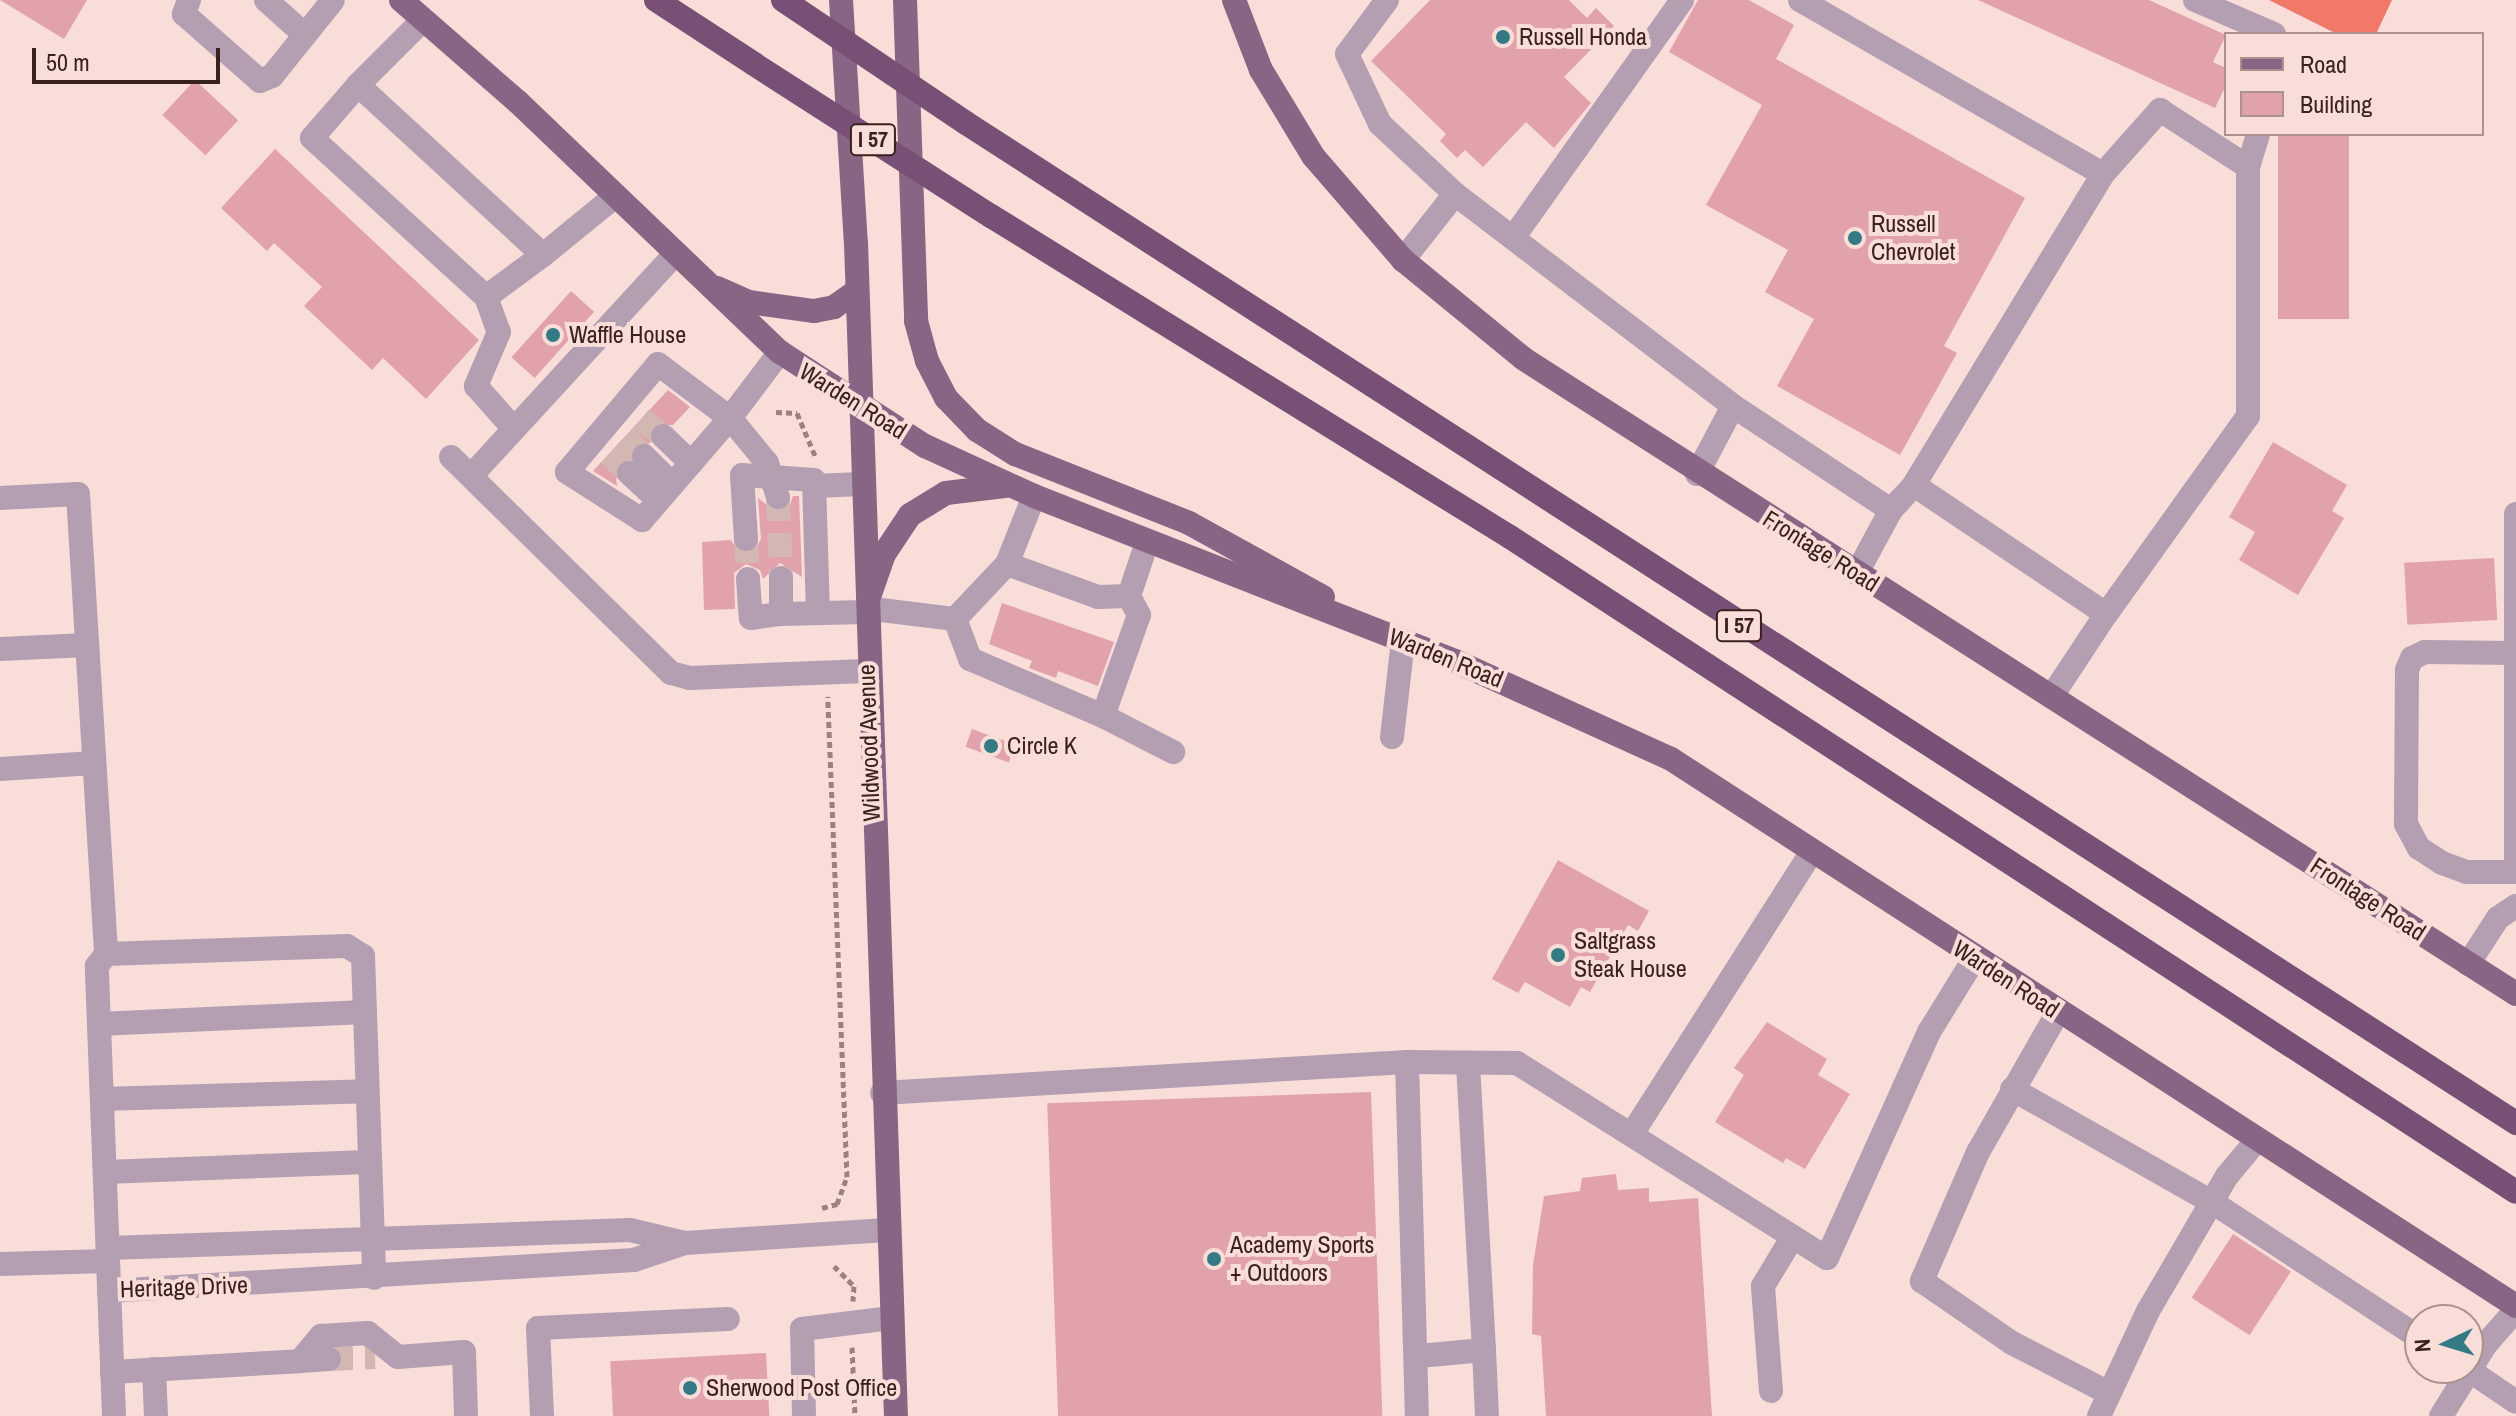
<!DOCTYPE html>
<style>
body{margin:0}
#map{position:relative;width:2516px;height:1416px;overflow:hidden;background:#f8ddd9;font-family:"Archivo Narrow",sans-serif}
div>[style]{position:absolute}
[style*='--x']{left:calc(var(--x)*1px);top:calc(var(--y)*1px);width:calc(var(--w)*1px);rotate:calc(var(--a)*1deg)}
.forest>*{inset:0;background:#f0796a}
.building>*{inset:0;background:#e1a2ac;transform-origin:0 0}
.minor-tunnel>*{height:24px;margin-top:-12px;transform-origin:0;background:repeating-linear-gradient(90deg,#d2b7b3 0 24px,transparent 0 36px)}
.path>*{height:5px;margin-top:-2.5px;transform-origin:0;background:repeating-linear-gradient(90deg,#9b827e 0 6px,transparent 0 10px)}
.minor>*{height:24px;margin:-12px;padding:0 12px;transform-origin:12px;border-radius:12px;background:#b39fb1}
.major>*{height:24px;margin:-12px;padding:0 12px;transform-origin:12px;border-radius:12px;background:#886585}
.highway>*{height:24px;margin:-12px;padding:0 12px;transform-origin:12px;border-radius:12px;background:#785076}
.highway-bridge>*{height:24px;margin:-12px;padding:0 12px;transform-origin:12px;border-radius:12px;background:#785076}
.dots>*{width:22px;height:22px;translate:-50% -50%;box-sizing:border-box;border:4px solid #f8ddd9;border-radius:50%}
span{translate:-50% -50%;white-space:nowrap;text-align:center;line-height:1.15;-webkit-text-stroke:8px #f8ddd9;paint-order:stroke}
.shield-label span{padding:2px 6px;background:#f8ddd9;border:2px solid;border-radius:6px;-webkit-text-stroke-width:0}
.shield-label{font-size:22px;color:#39211d;font-weight:700}
.poi-label{font-size:24px;color:#39211d}
.left{translate:0 -50%;text-align:left}
.street-label{font-size:24px;color:#39211d}
.legend{position:absolute;left:2224px;top:32px;width:260px;height:104px;box-sizing:border-box;background:#f8ddd9;border:2px solid #ac928e;margin:0;padding:10px 14px;list-style:none;font-size:24px;color:#39211d}
.legend li{display:flex;align-items:center;gap:16px;height:40px}
.legend b{width:40px;border:2px solid #ac928e}
.north{position:absolute;left:2404px;top:1304px;width:80px;height:80px;box-sizing:border-box;background:#f8ddd9;border:2px solid #ac928e;border-radius:50%;rotate:266deg;font-size:22px;font-weight:700;line-height:32px;text-align:center;color:#39211d}
.north::after{content:'';display:block;margin:auto;width:28px;height:36px;background:#337a85;clip-path:polygon(50% 0,100% 100%,50% 72%,0 100%)}
.scale{position:absolute;left:32px;top:48px;width:188px;height:36px;box-sizing:border-box;border:4px solid #39211d;border-top:0;padding-left:10px;font-size:24px;line-height:28px;white-space:nowrap;color:#39211d;-webkit-text-stroke:6px #f8ddd9;paint-order:stroke}
</style>
<div id="map">
<div class="forest">
<i style="clip-path:polygon(2269px 0,2392px 0,2376px 34px,2337px 34px)"></i>
</div>
<div class="building">
<i style="clip-path:polygon(0 0,87px 0,64px 39px)"></i>
<i style="clip-path:polygon(1430px 0,1569px 0,1587px 18px,1596px 8px,1614px 26px,1564px 77px,1591px 103px,1554px 148px,1526px 122px,1483px 167px,1465px 150px,1457px 158px,1440px 141px,1446px 134px,1371px 61px)"></i>
<i style="clip-path:polygon(1698px 0,1749px 0,1794px 25px,1776px 59px,2025px 198px,1944px 346px,1957px 353px,1900px 455px,1777px 386px,1814px 319px,1765px 292px,1788px 250px,1706px 205px,1762px 105px,1669px 52px)"></i>
<i style="clip-path:polygon(1978px 0,2149px 0,2226px 35px,2213px 62px,2226px 68px,2226px 85px,2215px 108px)"></i>
<i style="left:195px;top:80px;width:59px;height:48px;rotate:43deg"></i>
<i style="left:2278px;top:134px;width:71px;height:185px"></i>
<i style="clip-path:polygon(275px 149px,479px 340px,426px 399px,383px 358px,372px 370px,304px 306px,322px 287px,274px 243px,267px 251px,221px 208px)"></i>
<i style="left:571px;top:291px;width:31px;height:89px;rotate:42deg"></i>
<i style="clip-path:polygon(668px 390px,690px 407px,673px 425px,653px 425px,650px 443px,633px 446px,629px 458px,615px 469px,617px 486px,593px 471px)"></i>
<i style="clip-path:polygon(2273px 442px,2347px 485px,2332px 511px,2344px 518px,2298px 595px,2239px 560px,2255px 532px,2229px 517px)"></i>
<i style="clip-path:polygon(793px 496px,799px 496px,802px 577px,780px 563px,763px 579px,760px 570px,746px 564px,734px 573px,735px 609px,704px 610px,702px 542px,731px 540px,739px 552px,754px 552px,761px 539px,758px 498px,776px 512px,789px 508px)"></i>
<i style="left:2494px;top:558px;width:62px;height:90px;rotate:87deg"></i>
<i style="clip-path:polygon(1002px 603px,1114px 642px,1098px 686px,1058px 671px,1056px 678px,1029px 668px,1032px 661px,989px 644px)"></i>
<i style="left:972px;top:729px;width:46px;height:19px;rotate:20deg"></i>
<i style="clip-path:polygon(1558px 860px,1649px 911px,1638px 931px,1628px 925px,1590px 992px,1581px 987px,1570px 1007px,1525px 982px,1518px 993px,1492px 979px)"></i>
<i style="clip-path:polygon(1767px 1022px,1827px 1059px,1818px 1075px,1850px 1094px,1805px 1169px,1786px 1158px,1783px 1163px,1715px 1122px,1744px 1075px,1734px 1068px)"></i>
<i style="left:1371px;top:1092px;width:324px;height:324px;rotate:88deg"></i>
<i style="clip-path:polygon(1616px 1174px,1618px 1190px,1649px 1188px,1649px 1202px,1698px 1198px,1712px 1416px,1546px 1416px,1541px 1336px,1532px 1334px,1533px 1265px,1544px 1196px,1580px 1191px,1582px 1178px)"></i>
<i style="left:2233px;top:1234px;width:69px;height:76px;rotate:33deg"></i>
<i style="left:766px;top:1353px;width:63px;height:156px;rotate:87deg"></i>
</div>
<div class="minor-tunnel">
<i style="--x:641;--y:419;--w:28;--a:38"></i>
<i style="--x:625;--y:437;--w:27;--a:45"></i>
<i style="--x:609;--y:454;--w:28;--a:44"></i>
<i style="--x:778;--y:497;--w:81;--a:87.9"></i>
<i style="--x:746;--y:539;--w:40;--a:87.1"></i>
<i style="--x:329;--y:1359;--w:46;--a:-2.5"></i>
</div>
<div class="path">
<i style="--x:776;--y:412;--w:21;--a:3"></i>
<i style="--x:797;--y:413;--w:49;--a:67.1"></i>
<i style="--x:822;--y:1208;--w:16;--a:-15"></i>
<i style="--x:837;--y:1204;--w:29;--a:-70"></i>
<i style="--x:847;--y:1177;--w:481;--a:-92.3"></i>
<i style="--x:834;--y:1266;--w:28;--a:45"></i>
<i style="--x:854;--y:1286;--w:15;--a:94"></i>
<i style="--x:852;--y:1347;--w:69;--a:87.5"></i>
</div>
<div class="minor">
<i style="--x:189;--y:0;--w:15;--a:110"></i>
<i style="--x:184;--y:14;--w:101;--a:41.4"></i>
<i style="--x:260;--y:81;--w:13;--a:-23"></i>
<i style="--x:272;--y:76;--w:97;--a:-51.2"></i>
<i style="--x:266;--y:0;--w:52;--a:41.9"></i>
<i style="--x:1387;--y:0;--w:67;--a:126.5"></i>
<i style="--x:1347;--y:54;--w:77;--a:64.8"></i>
<i style="--x:1380;--y:124;--w:103;--a:43"></i>
<i style="--x:1800;--y:0;--w:349;--a:29.9"></i>
<i style="--x:2103;--y:174;--w:364;--a:121.3"></i>
<i style="--x:2195;--y:0;--w:86;--a:23.3"></i>
<i style="--x:423;--y:20;--w:92;--a:135"></i>
<i style="--x:358;--y:85;--w:251;--a:42.6"></i>
<i style="--x:543;--y:255;--w:92;--a:-39.2"></i>
<i style="--x:358;--y:85;--w:70;--a:131"></i>
<i style="--x:312;--y:138;--w:236;--a:42.4"></i>
<i style="--x:486;--y:297;--w:71;--a:-36.4"></i>
<i style="--x:2248;--y:167;--w:34;--a:-73"></i>
<i style="--x:2103;--y:174;--w:86;--a:-48.3"></i>
<i style="--x:2160;--y:110;--w:105;--a:32.9"></i>
<i style="--x:2248;--y:167;--w:249;--a:90"></i>
<i style="--x:2248;--y:416;--w:244;--a:125.6"></i>
<i style="--x:1513;--y:238;--w:292;--a:-54.6"></i>
<i style="--x:1403;--y:260;--w:84;--a:-51.8"></i>
<i style="--x:1455;--y:194;--w:350;--a:37.3"></i>
<i style="--x:1733;--y:406;--w:77;--a:117.9"></i>
<i style="--x:486;--y:297;--w:37;--a:70"></i>
<i style="--x:499;--y:332;--w:59;--a:113.1"></i>
<i style="--x:476;--y:386;--w:57;--a:48.5"></i>
<i style="--x:1733;--y:406;--w:189;--a:33.4"></i>
<i style="--x:1891;--y:510;--w:72;--a:118.4"></i>
<i style="--x:663;--y:436;--w:39;--a:44"></i>
<i style="--x:644;--y:456;--w:40;--a:45"></i>
<i style="--x:451;--y:457;--w:308;--a:44.5"></i>
<i style="--x:671;--y:673;--w:20;--a:15"></i>
<i style="--x:690;--y:678;--w:177;--a:-2.3"></i>
<i style="--x:629;--y:473;--w:40;--a:43"></i>
<i style="--x:471;--y:476;--w:300;--a:-47.4"></i>
<i style="--x:814;--y:486;--w:48;--a:-2.4"></i>
<i style="--x:778;--y:497;--w:36;--a:-108"></i>
<i style="--x:767;--y:463;--w:58;--a:-129.4"></i>
<i style="--x:730;--y:418;--w:135;--a:130.8"></i>
<i style="--x:642;--y:520;--w:89;--a:-147.4"></i>
<i style="--x:567;--y:472;--w:141;--a:-49.9"></i>
<i style="--x:658;--y:364;--w:90;--a:36.9"></i>
<i style="--x:730;--y:418;--w:83;--a:-52.9"></i>
<i style="--x:0;--y:498;--w:78;--a:-2.9"></i>
<i style="--x:78;--y:494;--w:461;--a:86.5"></i>
<i style="--x:1891;--y:510;--w:34;--a:-47"></i>
<i style="--x:1914;--y:485;--w:231;--a:33.9"></i>
<i style="--x:2106;--y:614;--w:98;--a:123.4"></i>
<i style="--x:2516;--y:514;--w:351;--a:90"></i>
<i style="--x:746;--y:539;--w:64;--a:-93.6"></i>
<i style="--x:742;--y:475;--w:72;--a:4"></i>
<i style="--x:814;--y:480;--w:131;--a:88.3"></i>
<i style="--x:1007;--y:564;--w:97;--a:19.9"></i>
<i style="--x:1098;--y:597;--w:31;--a:-2"></i>
<i style="--x:1129;--y:596;--w:57;--a:-71.6"></i>
<i style="--x:781;--y:578;--w:36;--a:90"></i>
<i style="--x:781;--y:614;--w:84;--a:-1.4"></i>
<i style="--x:748;--y:579;--w:39;--a:86"></i>
<i style="--x:751;--y:618;--w:30;--a:-8"></i>
<i style="--x:865;--y:608;--w:91;--a:7"></i>
<i style="--x:955;--y:619;--w:43;--a:69.4"></i>
<i style="--x:970;--y:659;--w:145;--a:23.2"></i>
<i style="--x:1103;--y:716;--w:79;--a:27.2"></i>
<i style="--x:955;--y:619;--w:76;--a:-46.6"></i>
<i style="--x:1007;--y:564;--w:73;--a:-68.3"></i>
<i style="--x:0;--y:649;--w:87;--a:-2.6"></i>
<i style="--x:2515;--y:653;--w:90;--a:-179.4"></i>
<i style="--x:2425;--y:652;--w:14;--a:155"></i>
<i style="--x:2412;--y:658;--w:13;--a:113"></i>
<i style="--x:2407;--y:670;--w:154;--a:90.4"></i>
<i style="--x:2406;--y:824;--w:27;--a:62"></i>
<i style="--x:2419;--y:848;--w:27;--a:33"></i>
<i style="--x:2442;--y:863;--w:27;--a:20"></i>
<i style="--x:2467;--y:872;--w:49;--a:0"></i>
<i style="--x:1103;--y:716;--w:107;--a:-70.4"></i>
<i style="--x:1139;--y:615;--w:21;--a:-118"></i>
<i style="--x:1392;--y:737;--w:97;--a:-83.5"></i>
<i style="--x:0;--y:769;--w:94;--a:-3.7"></i>
<i style="--x:2468;--y:964;--w:55;--a:-56.9"></i>
<i style="--x:2498;--y:918;--w:22;--a:-34"></i>
<i style="--x:2058;--y:1012;--w:161;--a:119.7"></i>
<i style="--x:1978;--y:1152;--w:141;--a:113.5"></i>
<i style="--x:1922;--y:1281;--w:109;--a:34.6"></i>
<i style="--x:2012;--y:1343;--w:109;--a:27.3"></i>
<i style="--x:99;--y:1024;--w:266;--a:-2.6"></i>
<i style="--x:1407;--y:1062;--w:354;--a:88.4"></i>
<i style="--x:2012;--y:1089;--w:230;--a:29.5"></i>
<i style="--x:2212;--y:1202;--w:249;--a:33.2"></i>
<i style="--x:882;--y:1093;--w:526;--a:-3.38"></i>
<i style="--x:1407;--y:1062;--w:110;--a:0.5"></i>
<i style="--x:1517;--y:1063;--w:366;--a:32.2"></i>
<i style="--x:1827;--y:1258;--w:248;--a:-65.7"></i>
<i style="--x:1929;--y:1032;--w:86;--a:-58.3"></i>
<i style="--x:102;--y:1099;--w:265;--a:-1.7"></i>
<i style="--x:1632;--y:1134;--w:333;--a:-57.5"></i>
<i style="--x:105;--y:1172;--w:263;--a:-2.2"></i>
<i style="--x:108;--y:1248;--w:522;--a:-1.97"></i>
<i style="--x:630;--y:1230;--w:57;--a:13.3"></i>
<i style="--x:0;--y:1264;--w:108;--a:-1.6"></i>
<i style="--x:109;--y:1291;--w:526;--a:-3.38"></i>
<i style="--x:634;--y:1260;--w:54;--a:-18.4"></i>
<i style="--x:685;--y:1243;--w:202;--a:-3.7"></i>
<i style="--x:1484;--y:1350;--w:66;--a:87.4"></i>
<i style="--x:1419;--y:1356;--w:65;--a:-5.3"></i>
<i style="--x:1484;--y:1350;--w:287;--a:-93.2"></i>
<i style="--x:300;--y:1361;--w:29;--a:-4"></i>
<i style="--x:2466;--y:1368;--w:60;--a:34.2"></i>
<i style="--x:154;--y:1369;--w:47;--a:87.6"></i>
<i style="--x:112;--y:1372;--w:188;--a:-3.3"></i>
<i style="--x:300;--y:1361;--w:33;--a:-50"></i>
<i style="--x:321;--y:1336;--w:47;--a:-3.7"></i>
<i style="--x:368;--y:1333;--w:38;--a:39"></i>
<i style="--x:398;--y:1357;--w:66;--a:-4.3"></i>
<i style="--x:464;--y:1352;--w:64;--a:88.2"></i>
<i style="--x:1771;--y:1391;--w:105;--a:-94.4"></i>
<i style="--x:1763;--y:1286;--w:56;--a:-58.9"></i>
<i style="--x:114;--y:1416;--w:450;--a:-92.2"></i>
<i style="--x:97;--y:966;--w:15;--a:-53"></i>
<i style="--x:106;--y:954;--w:241;--a:-1.9"></i>
<i style="--x:347;--y:946;--w:19;--a:32"></i>
<i style="--x:363;--y:956;--w:322;--a:88"></i>
<i style="--x:542;--y:1416;--w:88;--a:-92.6"></i>
<i style="--x:538;--y:1328;--w:190;--a:-2.7"></i>
<i style="--x:804;--y:1416;--w:87;--a:-91.3"></i>
<i style="--x:802;--y:1329;--w:90;--a:-7"></i>
<i style="--x:2099;--y:1416;--w:116;--a:-65"></i>
<i style="--x:2148;--y:1311;--w:156;--a:-59.7"></i>
<i style="--x:2227;--y:1176;--w:47;--a:-50.2"></i>
<i style="--x:2441;--y:1416;--w:85;--a:-58"></i>
<i style="--x:2486;--y:1344;--w:45;--a:-48.6"></i>
</div>
<div class="major">
<i style="--x:401;--y:0;--w:155;--a:41.1"></i>
<i style="--x:518;--y:102;--w:362;--a:43.7"></i>
<i style="--x:780;--y:352;--w:173;--a:33"></i>
<i style="--x:925;--y:446;--w:120;--a:24.6"></i>
<i style="--x:1034;--y:496;--w:452;--a:21.4"></i>
<i style="--x:1455;--y:661;--w:237;--a:24.4"></i>
<i style="--x:1671;--y:759;--w:1007;--a:32.92"></i>
<i style="--x:841;--y:0;--w:243;--a:86.5"></i>
<i style="--x:856;--y:243;--w:1174;--a:88.05"></i>
<i style="--x:905;--y:0;--w:321;--a:88"></i>
<i style="--x:916;--y:321;--w:41;--a:74.6"></i>
<i style="--x:927;--y:361;--w:42;--a:62.8"></i>
<i style="--x:946;--y:398;--w:45;--a:45.9"></i>
<i style="--x:977;--y:430;--w:45;--a:32.3"></i>
<i style="--x:1015;--y:454;--w:187;--a:21.6"></i>
<i style="--x:1189;--y:523;--w:153;--a:28.9"></i>
<i style="--x:1234;--y:0;--w:75;--a:68.9"></i>
<i style="--x:1261;--y:70;--w:100;--a:58.8"></i>
<i style="--x:1313;--y:156;--w:138;--a:49.1"></i>
<i style="--x:1403;--y:260;--w:156;--a:39.3"></i>
<i style="--x:1524;--y:359;--w:1178;--a:32.62"></i>
<i style="--x:717;--y:288;--w:34;--a:24"></i>
<i style="--x:748;--y:302;--w:67;--a:7.8"></i>
<i style="--x:814;--y:311;--w:20;--a:-11"></i>
<i style="--x:834;--y:307;--w:28;--a:-35"></i>
<i style="--x:870;--y:594;--w:42;--a:-70.7"></i>
<i style="--x:884;--y:554;--w:47;--a:-56.3"></i>
<i style="--x:910;--y:515;--w:42;--a:-31.4"></i>
<i style="--x:946;--y:493;--w:59;--a:-6.8"></i>
</div>
<div class="highway">
<i style="--x:656;--y:0;--w:117;--a:33.1"></i>
<i style="--x:966;--y:123;--w:1845;--a:32.83"></i>
<i style="--x:991;--y:216;--w:610;--a:31.74"></i>
<i style="--x:1510;--y:537;--w:1200;--a:33.07"></i>
</div>
<div class="highway-bridge">
<i style="--x:783;--y:0;--w:220;--a:33.9"></i>
<i style="--x:754;--y:64;--w:282;--a:32.7"></i>
</div>
<div class="dots">
<i style="left:1503px;top:37px;background:#337a85"></i>
<i style="left:1855px;top:238px;background:#337a85"></i>
<i style="left:553px;top:335px;background:#337a85"></i>
<i style="left:991px;top:746px;background:#337a85"></i>
<i style="left:1558px;top:955px;background:#337a85"></i>
<i style="left:1214px;top:1259px;background:#337a85"></i>
<i style="left:690px;top:1388px;background:#337a85"></i>
</div>
<div class="shield-label">
<span style="left:873px;top:140px">I 57</span>
<span style="left:1739px;top:626px">I 57</span>
</div>
<div class="poi-label">
<span class="left" style="left:1519px;top:37px">Russell Honda</span>
<span class="left" style="left:1871px;top:238px">Russell<br>Chevrolet</span>
<span class="left" style="left:569px;top:335px">Waffle House</span>
<span class="left" style="left:1007px;top:746px">Circle K</span>
<span class="left" style="left:1574px;top:955px">Saltgrass<br>Steak House</span>
<span class="left" style="left:1230px;top:1259px">Academy Sports<br>+ Outdoors</span>
<span class="left" style="left:706px;top:1388px">Sherwood Post Office</span>
</div>
<div class="street-label">
<span style="left:853px;top:401px;rotate:32deg">Warden Road</span>
<span style="left:1821px;top:551px;rotate:32deg">Frontage Road</span>
<span style="left:1446px;top:658px;rotate:22deg">Warden Road</span>
<span style="left:869px;top:743px;rotate:-92deg">Wildwood Avenue</span>
<span style="left:2368px;top:899px;rotate:33deg">Frontage Road</span>
<span style="left:2006px;top:979px;rotate:33deg">Warden Road</span>
<span style="left:184px;top:1287px;rotate:-2deg">Heritage Drive</span>
</div>
<ul class="legend">
<li><b style="height:10px;background:#886585"></b>Road</li>
<li><b style="height:22px;background:#e1a2ac"></b>Building</li>
</ul>
<div class="north">N</div>
<div class="scale">50 m</div>
</div>
